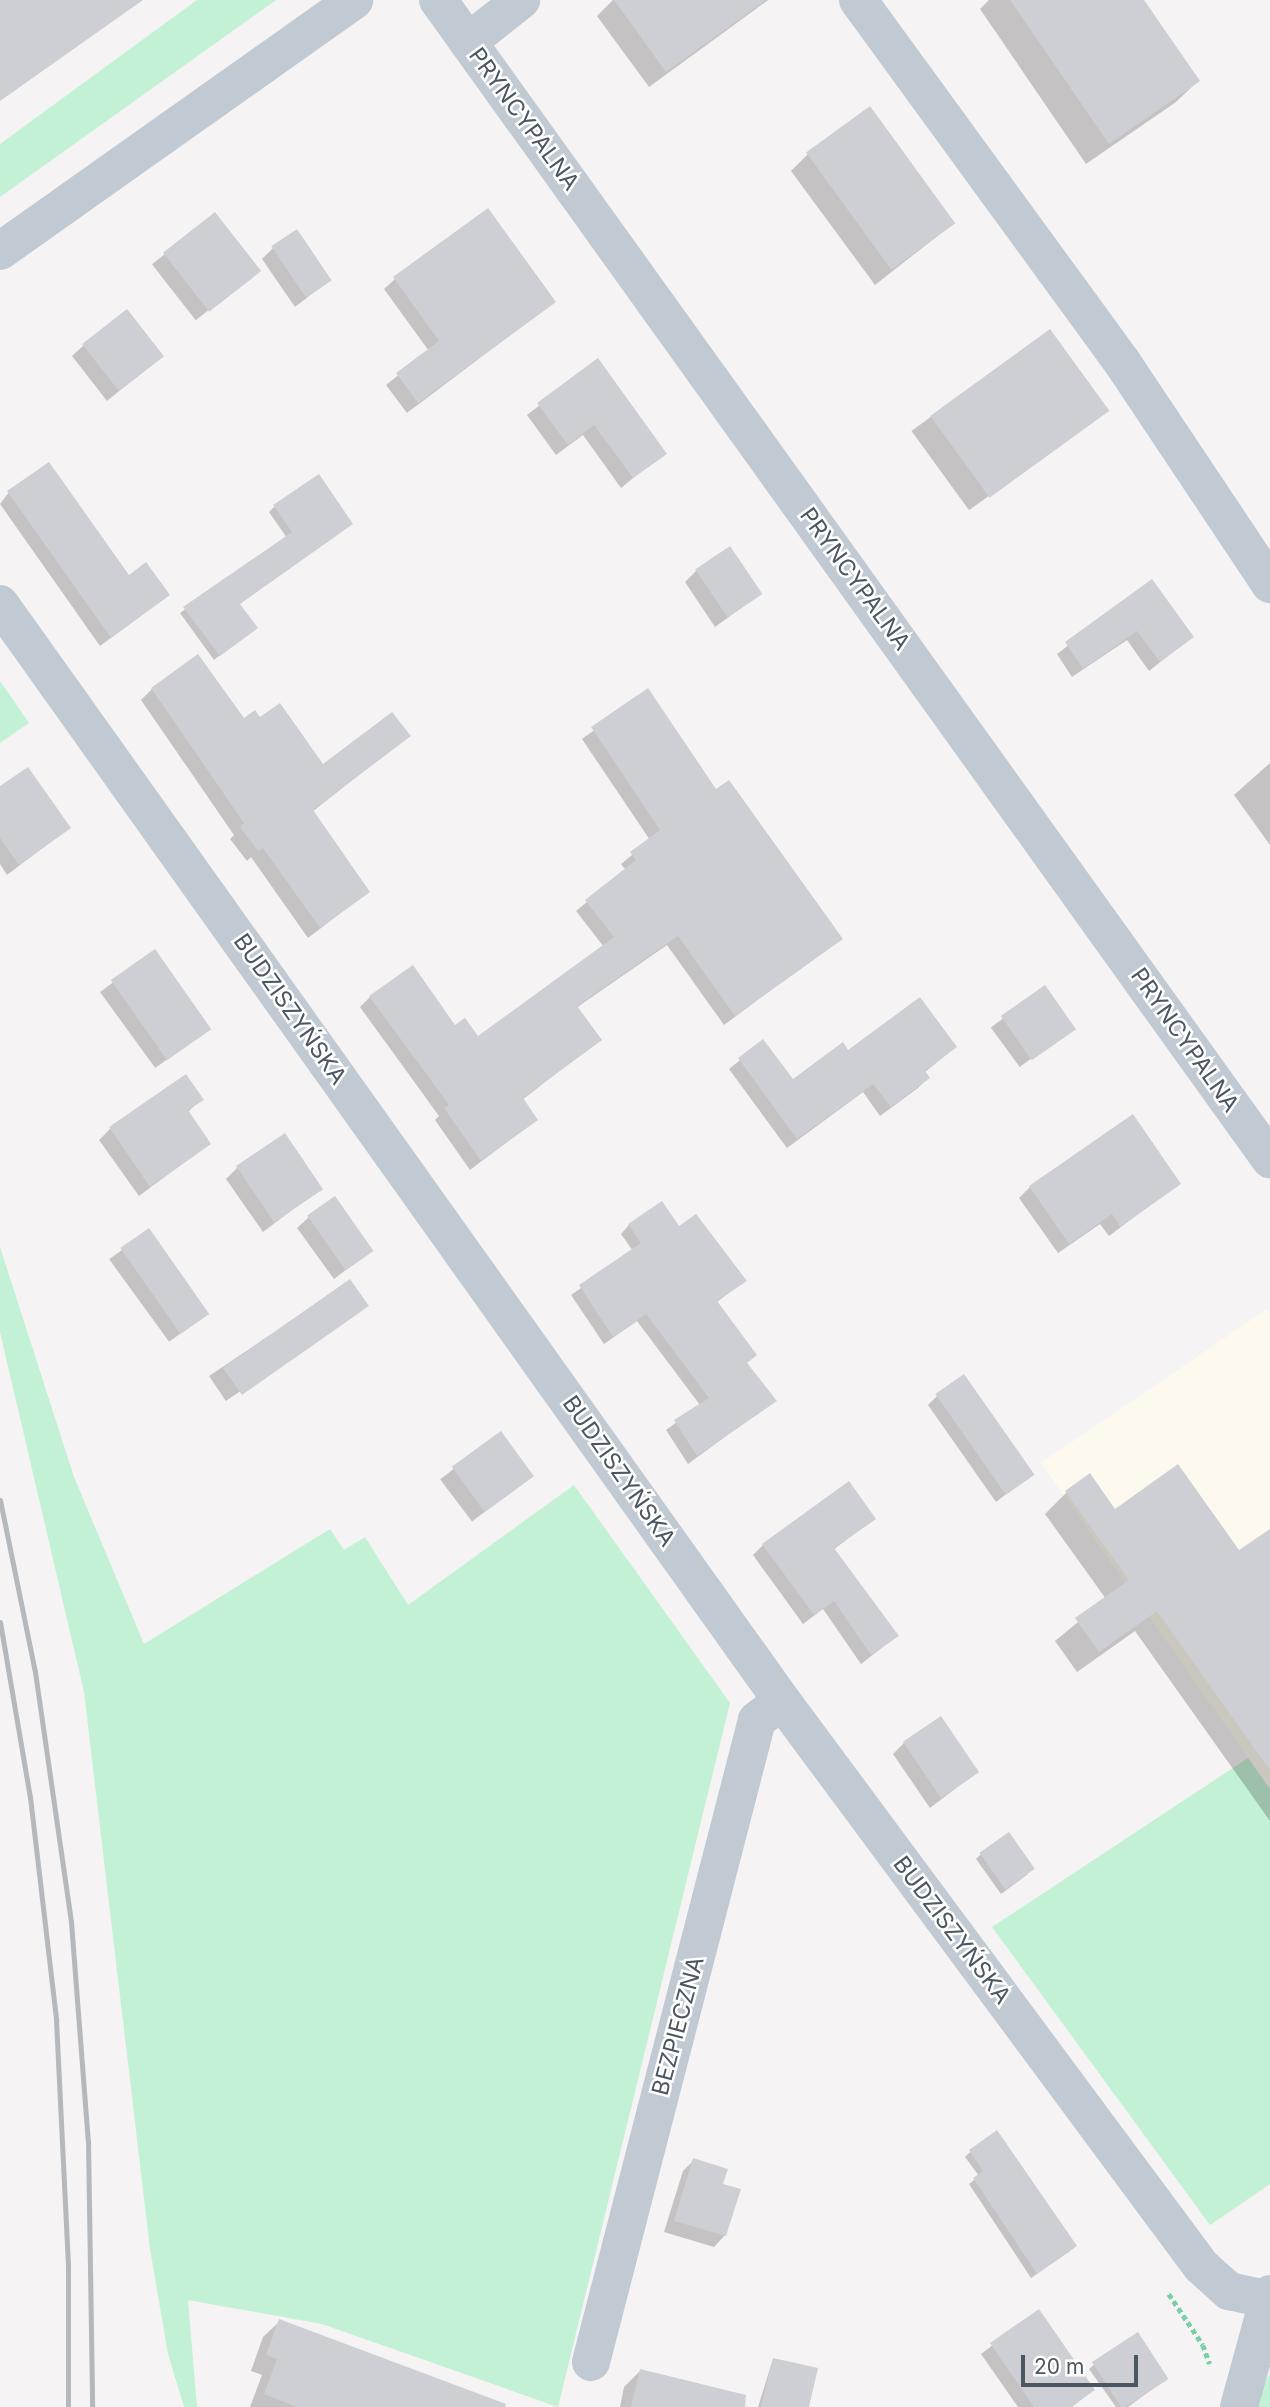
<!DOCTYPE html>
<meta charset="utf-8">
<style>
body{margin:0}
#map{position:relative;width:1270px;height:2407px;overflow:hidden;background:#f5f3f3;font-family:Inter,sans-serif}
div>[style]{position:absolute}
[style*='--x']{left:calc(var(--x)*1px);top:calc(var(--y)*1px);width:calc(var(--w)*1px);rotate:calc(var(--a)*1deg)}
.commercial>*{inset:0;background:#fdf9ef}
.green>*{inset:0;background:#c3f1d5}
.shadow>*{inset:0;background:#0003;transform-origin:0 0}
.building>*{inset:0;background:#cdcfd5;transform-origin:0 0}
.path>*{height:4.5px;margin-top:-2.25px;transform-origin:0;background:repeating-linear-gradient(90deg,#7ad0a6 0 5px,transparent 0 8.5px)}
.minor>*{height:38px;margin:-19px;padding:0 19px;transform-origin:19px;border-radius:19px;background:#c1cad2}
.rail>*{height:5px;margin:-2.5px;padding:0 2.5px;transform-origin:2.5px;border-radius:2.5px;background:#b5b8bd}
span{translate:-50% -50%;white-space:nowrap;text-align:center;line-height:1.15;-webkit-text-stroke:5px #fff;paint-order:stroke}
.street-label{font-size:23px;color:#4a5661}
.scale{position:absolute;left:1021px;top:2355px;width:117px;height:32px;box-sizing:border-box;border:4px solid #4a5661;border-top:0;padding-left:9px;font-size:21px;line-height:24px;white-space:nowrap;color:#4a5661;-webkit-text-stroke:5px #fff;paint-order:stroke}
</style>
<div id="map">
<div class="commercial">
<i style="clip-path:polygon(1267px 1309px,1270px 1313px,1270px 1789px,1041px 1463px)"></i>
</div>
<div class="green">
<i style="clip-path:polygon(197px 0,276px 0,0 197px,0 144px)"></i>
<i style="clip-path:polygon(0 681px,29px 723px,0 743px)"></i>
<i style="clip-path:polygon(0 1247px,74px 1477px,144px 1644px,330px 1529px,344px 1550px,365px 1537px,408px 1605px,574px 1485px,730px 1703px,558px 2407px,322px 2324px,188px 2300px,197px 2407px,184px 2407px,168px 2354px,150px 2249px,84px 1692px,0 1332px)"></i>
<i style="clip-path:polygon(1248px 1758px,1270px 1789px,1270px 2184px,1210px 2225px,992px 1927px)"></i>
<i style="clip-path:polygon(1270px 2374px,1270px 2407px,1259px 2407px,1264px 2384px)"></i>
</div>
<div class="shadow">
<i style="clip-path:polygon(613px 0,768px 0,649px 87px,597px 16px)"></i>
<i style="clip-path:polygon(989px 0,1142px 0,1198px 81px,1176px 102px,1086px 164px,980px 9px)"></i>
<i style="clip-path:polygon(808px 154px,954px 223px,875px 285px,791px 171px)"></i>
<i style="left:215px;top:215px;width:71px;height:80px;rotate:52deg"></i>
<i style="clip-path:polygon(273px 248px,330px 280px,295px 307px,262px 259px)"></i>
<i style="clip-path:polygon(395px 279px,554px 302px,407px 413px,386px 385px,429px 351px,384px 289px)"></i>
<i style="left:1049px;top:331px;width:98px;height:170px;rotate:54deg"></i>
<i style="clip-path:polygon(84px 345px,162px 356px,107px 401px,72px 356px)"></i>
<i style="clip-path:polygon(597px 361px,664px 453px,621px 488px,583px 435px,556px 455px,527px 415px)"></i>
<i style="clip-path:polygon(9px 492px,129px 577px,168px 595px,100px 646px,0 504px)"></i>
<i style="clip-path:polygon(274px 507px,351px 524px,239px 604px,256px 628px,214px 660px,180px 613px,287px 538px,269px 512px)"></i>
<i style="clip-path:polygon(696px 571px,760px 594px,715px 627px,685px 582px)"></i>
<i style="clip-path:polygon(1152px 581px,1192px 637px,1149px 671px,1127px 640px,1072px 677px,1057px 654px)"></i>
<i style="clip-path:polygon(152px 689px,243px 720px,260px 720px,322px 766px,408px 736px,312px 812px,368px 892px,308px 938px,251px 857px,247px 861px,230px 839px,234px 835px,141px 700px)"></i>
<i style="clip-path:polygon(648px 691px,716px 791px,840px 939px,724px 1025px,667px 945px,576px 1008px,599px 1040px,522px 1100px,536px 1120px,470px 1170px,435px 1120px,439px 1116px,360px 1007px,370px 997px,478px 1039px,604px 947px,576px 911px,626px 870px,621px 864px,650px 840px,582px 739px)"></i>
<i style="clip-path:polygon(1270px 763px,1270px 845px,1234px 795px)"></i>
<i style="clip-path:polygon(0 789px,69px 828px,7px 875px,0 864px)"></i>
<i style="left:155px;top:952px;width:94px;height:68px;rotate:54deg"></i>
<i style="left:1045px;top:988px;width:49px;height:67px;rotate:54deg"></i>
<i style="clip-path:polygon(763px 1042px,792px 1082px,848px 1052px,955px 1047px,924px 1073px,928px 1078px,918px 1088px,880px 1116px,863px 1092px,787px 1148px,729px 1069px)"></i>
<i style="clip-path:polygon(201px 1099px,187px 1113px,209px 1144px,139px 1196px,99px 1140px,110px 1129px)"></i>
<i style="clip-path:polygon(237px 1168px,321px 1188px,263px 1232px,226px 1179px)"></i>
<i style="clip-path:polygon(1179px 1183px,1109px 1236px,1100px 1224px,1058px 1253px,1019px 1198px,1030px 1187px)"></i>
<i style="clip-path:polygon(309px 1217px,371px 1251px,334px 1279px,297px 1228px)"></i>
<i style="clip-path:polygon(629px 1225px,678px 1229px,744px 1281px,717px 1302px,746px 1364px,774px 1401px,688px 1464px,666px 1430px,700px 1405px,637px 1321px,604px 1344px,571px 1295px,633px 1251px,621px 1234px)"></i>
<i style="left:148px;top:1231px;width:102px;height:48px;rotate:54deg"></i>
<i style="left:350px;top:1281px;width:30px;height:170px;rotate:56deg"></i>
<i style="clip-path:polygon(937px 1396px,1032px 1474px,996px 1502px,928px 1405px)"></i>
<i style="left:500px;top:1434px;width:53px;height:75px;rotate:53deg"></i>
<i style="clip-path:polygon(1067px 1492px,1239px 1553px,1270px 1531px,1270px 1821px,1135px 1631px,1077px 1672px,1055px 1641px,1106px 1599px,1045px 1514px)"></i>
<i style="clip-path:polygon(874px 1519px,833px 1550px,897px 1636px,861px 1664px,823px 1609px,803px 1624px,753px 1555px,763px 1545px)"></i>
<i style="clip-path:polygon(904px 1743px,977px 1772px,930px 1808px,893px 1754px)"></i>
<i style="clip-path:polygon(981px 1854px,1028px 1874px,1001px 1894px,976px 1859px)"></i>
<i style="clip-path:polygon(970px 2152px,1070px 2251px,1031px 2278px,969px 2184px,979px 2176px,965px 2157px)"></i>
<i style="clip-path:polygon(694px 2160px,721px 2185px,725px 2235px,714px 2247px,664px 2232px,683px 2171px)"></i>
<i style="clip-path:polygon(1038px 2311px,1093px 2390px,1072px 2407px,1018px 2407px,981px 2354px)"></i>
<i style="clip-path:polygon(280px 2321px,481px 2407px,250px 2407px,262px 2375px,251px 2371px,263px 2337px)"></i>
<i style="clip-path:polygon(773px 2359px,808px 2407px,758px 2407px)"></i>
<i style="clip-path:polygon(1095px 2364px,1166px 2379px,1128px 2407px,1116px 2407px,1089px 2369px)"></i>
<i style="clip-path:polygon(640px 2371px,687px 2407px,620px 2407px,624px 2387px)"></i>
</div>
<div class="building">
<i style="clip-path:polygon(0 0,143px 0,0 101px)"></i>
<i style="clip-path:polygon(614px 0,766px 0,666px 72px)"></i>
<i style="clip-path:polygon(1010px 0,1144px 0,1200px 81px,1109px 144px)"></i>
<i style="left:870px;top:106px;width:145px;height:79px;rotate:54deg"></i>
<i style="clip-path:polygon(488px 208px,556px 302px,418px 403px,396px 373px,439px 341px,393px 277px)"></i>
<i style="left:215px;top:212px;width:75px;height:66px;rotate:52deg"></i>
<i style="left:297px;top:229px;width:62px;height:31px;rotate:56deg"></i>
<i style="left:127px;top:309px;width:60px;height:57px;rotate:52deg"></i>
<i style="left:1050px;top:329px;width:101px;height:148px;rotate:54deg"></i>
<i style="clip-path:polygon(598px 358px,667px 454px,633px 478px,594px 425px,568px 445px,537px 403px)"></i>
<i style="clip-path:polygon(49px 462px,129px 575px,146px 562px,170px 595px,111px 638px,7px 491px)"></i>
<i style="clip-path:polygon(319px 474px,353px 524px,240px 604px,258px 628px,220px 656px,183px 607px,292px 532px,273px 505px)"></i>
<i style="left:730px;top:546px;width:58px;height:42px;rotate:56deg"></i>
<i style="clip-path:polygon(1152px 579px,1194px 637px,1160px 662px,1137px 631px,1083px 669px,1065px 642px)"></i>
<i style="clip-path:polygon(198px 654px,244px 718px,255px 710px,260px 717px,280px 703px,323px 764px,392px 712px,411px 736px,313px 810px,370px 892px,320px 928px,263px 848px,258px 851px,240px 827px,244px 823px,151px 688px)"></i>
<i style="clip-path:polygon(648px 688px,716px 789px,729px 780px,843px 939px,735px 1016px,678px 936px,577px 1006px,602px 1040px,523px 1098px,538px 1120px,481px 1161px,444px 1108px,449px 1105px,369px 996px,413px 965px,455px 1025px,465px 1018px,478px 1036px,614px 937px,585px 900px,636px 860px,630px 852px,660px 830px,591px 727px)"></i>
<i style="clip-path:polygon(28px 767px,71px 828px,19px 865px,0 838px,0 786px)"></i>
<i style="left:155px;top:949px;width:98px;height:54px;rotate:55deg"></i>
<i style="left:1045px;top:985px;width:54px;height:54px;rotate:55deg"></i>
<i style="clip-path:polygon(920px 997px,957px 1047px,925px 1071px,930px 1078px,891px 1107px,873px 1084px,797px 1139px,738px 1058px,763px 1039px,793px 1079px,843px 1042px,848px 1050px)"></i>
<i style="clip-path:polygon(186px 1074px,204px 1100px,188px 1110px,211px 1144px,150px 1187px,109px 1127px)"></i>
<i style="clip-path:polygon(1133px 1114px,1181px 1184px,1120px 1227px,1112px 1214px,1069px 1244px,1029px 1186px)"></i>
<i style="left:285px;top:1133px;width:68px;height:59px;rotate:56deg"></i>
<i style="left:335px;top:1196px;width:67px;height:34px;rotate:55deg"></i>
<i style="clip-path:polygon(662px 1201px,679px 1226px,696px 1214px,747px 1281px,717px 1301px,757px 1355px,747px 1363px,777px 1401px,697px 1456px,674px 1420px,709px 1398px,646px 1314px,613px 1337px,579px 1285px,641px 1243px,628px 1224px)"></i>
<i style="left:149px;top:1228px;width:105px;height:35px;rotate:55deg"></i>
<i style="left:350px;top:1279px;width:33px;height:155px;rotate:55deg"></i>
<i style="left:964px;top:1374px;width:123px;height:35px;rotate:55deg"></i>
<i style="left:501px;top:1431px;width:56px;height:61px;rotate:54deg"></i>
<i style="clip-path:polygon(1178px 1464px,1239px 1550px,1270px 1529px,1270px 1770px,1157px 1611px,1099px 1652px,1075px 1618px,1129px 1580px,1065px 1491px,1090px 1473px,1115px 1509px)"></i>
<i style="clip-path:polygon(849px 1481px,876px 1519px,834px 1548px,899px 1636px,871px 1655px,834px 1601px,814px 1615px,762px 1544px)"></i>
<i style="left:941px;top:1716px;width:68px;height:46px;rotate:56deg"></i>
<i style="left:1009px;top:1832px;width:45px;height:36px;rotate:55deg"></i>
<i style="clip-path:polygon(997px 2130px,1077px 2246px,1037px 2274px,973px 2178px,983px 2171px,969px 2150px)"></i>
<i style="clip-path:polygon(693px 2158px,728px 2169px,723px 2184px,741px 2189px,726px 2236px,674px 2221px)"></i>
<i style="clip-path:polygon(1039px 2309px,1095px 2390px,1071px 2407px,1034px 2407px,990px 2343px)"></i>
<i style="clip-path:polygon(279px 2319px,506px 2404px,505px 2407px,297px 2407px,264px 2394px,277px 2359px,266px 2355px)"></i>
<i style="left:1138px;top:2332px;width:56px;height:55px;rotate:57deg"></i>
<i style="clip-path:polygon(773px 2358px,818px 2368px,809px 2407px,761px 2407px)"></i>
<i style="clip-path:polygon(640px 2369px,746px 2395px,745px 2407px,631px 2407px)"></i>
</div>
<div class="path">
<i style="--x:1169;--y:2294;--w:61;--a:56.3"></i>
<i style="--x:1203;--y:2345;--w:20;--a:70"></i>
</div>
<div class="minor">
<i style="--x:438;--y:0;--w:1427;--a:54.33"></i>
<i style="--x:858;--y:0;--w:448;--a:53.9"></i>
<i style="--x:1122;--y:362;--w:267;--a:56.3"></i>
<i style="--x:468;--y:42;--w:68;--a:-38.4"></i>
<i style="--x:0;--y:251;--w:434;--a:-35.3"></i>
<i style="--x:0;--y:604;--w:1347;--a:54.52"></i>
<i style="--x:782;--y:1701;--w:703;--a:53.44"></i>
<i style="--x:1201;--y:2266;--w:38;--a:42"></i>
<i style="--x:1229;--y:2291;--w:42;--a:12.4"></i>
<i style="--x:591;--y:2362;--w:663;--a:-75.5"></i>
<i style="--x:757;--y:1720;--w:31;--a:-37"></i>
<i style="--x:1239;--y:2407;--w:117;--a:-74.7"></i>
</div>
<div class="rail">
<i style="--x:0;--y:1500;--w:176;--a:78.5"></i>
<i style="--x:35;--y:1672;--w:253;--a:81.8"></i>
<i style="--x:71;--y:1922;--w:220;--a:85.6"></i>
<i style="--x:88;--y:2141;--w:266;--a:89.1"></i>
<i style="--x:0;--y:1622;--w:178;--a:80.3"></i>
<i style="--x:30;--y:1797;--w:225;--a:83.3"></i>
<i style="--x:56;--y:2020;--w:244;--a:87.2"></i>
<i style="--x:68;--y:2264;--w:143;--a:90"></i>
</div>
<div class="street-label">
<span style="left:524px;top:119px;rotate:54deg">PRYNCYPALNA</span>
<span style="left:855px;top:579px;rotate:54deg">PRYNCYPALNA</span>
<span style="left:290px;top:1009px;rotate:55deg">BUDZISZYŃSKA</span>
<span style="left:1185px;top:1040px;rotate:55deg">PRYNCYPALNA</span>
<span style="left:619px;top:1471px;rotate:55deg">BUDZISZYŃSKA</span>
<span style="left:952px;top:1930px;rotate:53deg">BUDZISZYŃSKA</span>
<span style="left:678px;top:2026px;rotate:-75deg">BEZPIECZNA</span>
</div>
<div class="scale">20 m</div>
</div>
